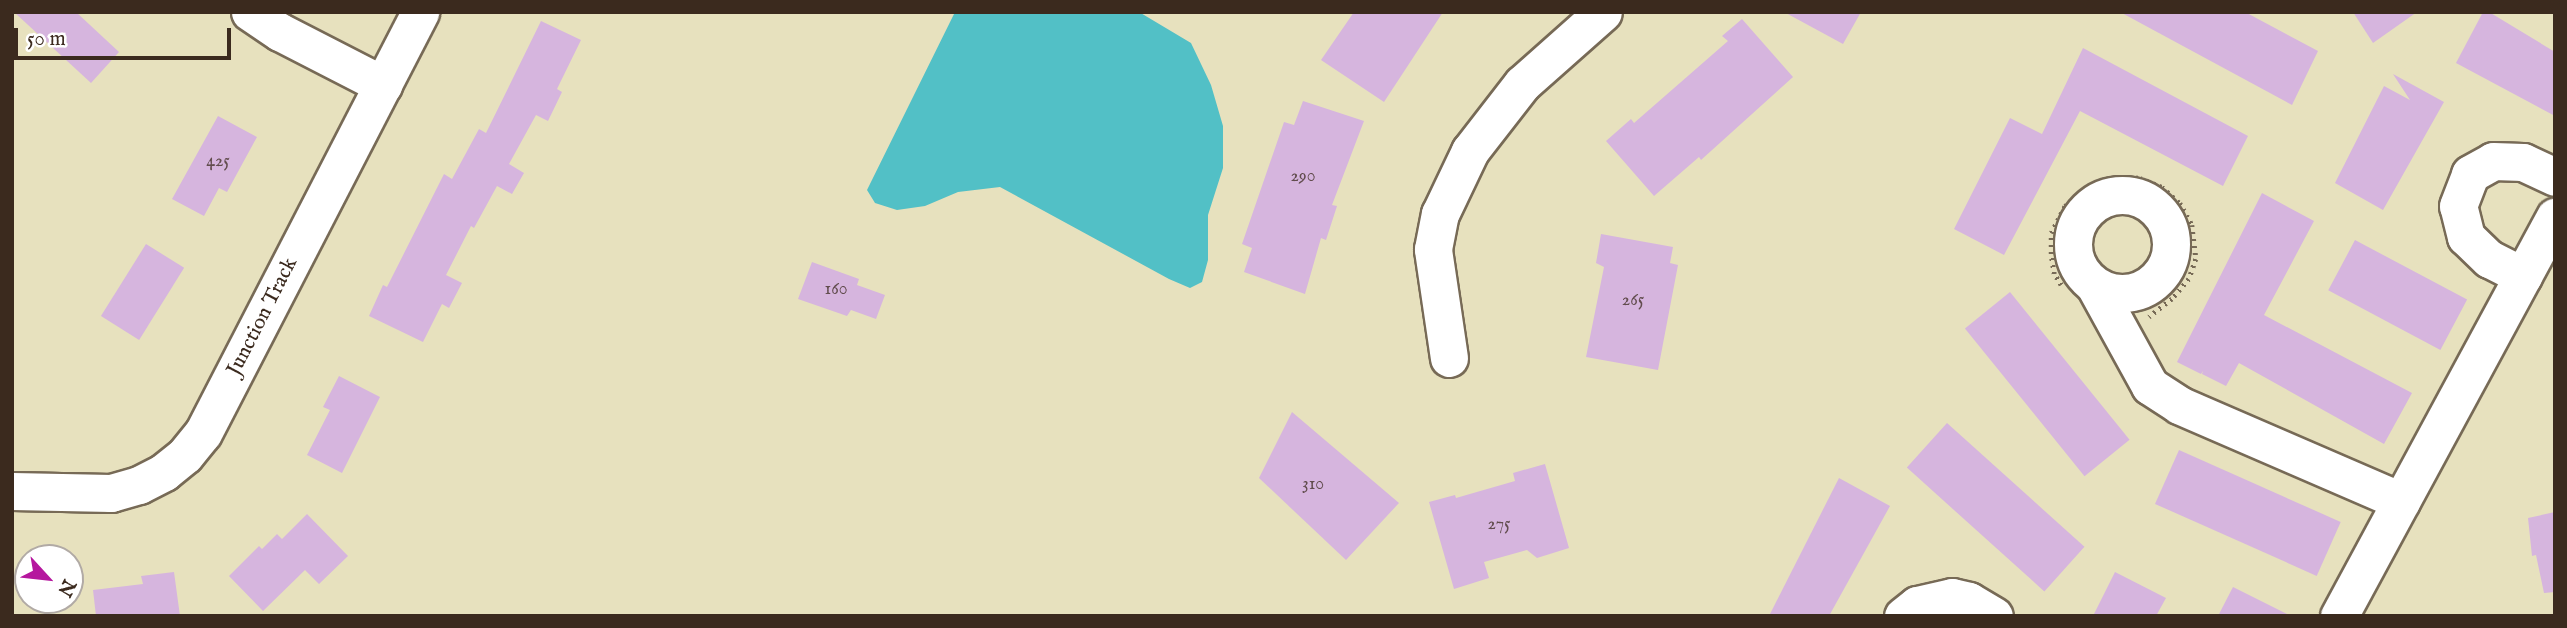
<!DOCTYPE html>
<style>
body{margin:0}
#map{position:relative;width:2567px;height:628px;overflow:hidden;background:#e7e1be;font-family:"IM FELL English",serif}
div>[style]{position:absolute}
[style*='--x']{left:calc(var(--x)*1px);top:calc(var(--y)*1px);width:calc(var(--w)*1px);rotate:calc(var(--a)*1deg)}
.water>*{inset:0;background:#52c0c6}
.building>*{inset:0;background:#d6b5de;transform-origin:0 0}
.path>*{height:4.5px;margin-top:-2.25px;transform-origin:0;background:repeating-linear-gradient(90deg,#776a56 0 2px,transparent 0 7px)}
.roads{filter:drop-shadow(2px 0 #776a56) drop-shadow(-2px 0 #776a56) drop-shadow(0 2px #776a56) drop-shadow(0 -2px #776a56)}
.minor>*{height:37px;margin:-18.5px;padding:0 18.5px;transform-origin:18.5px;border-radius:18.5px;background:#fff}
.minor>.ring{margin:-18.5px;padding:0;box-sizing:content-box;background:none;border:37px solid #fff;border-radius:50%}
span{translate:-50% -50%;white-space:nowrap;text-align:center;line-height:1.15;-webkit-text-stroke:5px #fff;paint-order:stroke}
.number-label{font-size:18px;color:#624d4e}
.number-label span{-webkit-text-stroke-width:0}
.street-label{font-size:21px;color:#3b2a1e}
.frame{position:absolute;inset:0;border:14px solid #3b2a1e;pointer-events:none}
.north{position:absolute;left:14px;top:544px;width:70px;height:70px;box-sizing:border-box;background:#fff;border:2px solid #b1aaa5;border-radius:50%;rotate:117deg;font-size:19px;font-weight:700;line-height:28px;text-align:center;color:#3b2a1e}
.north::after{content:'';display:block;margin:auto;width:24px;height:32px;background:#b5179e;clip-path:polygon(50% 0,100% 100%,50% 72%,0 100%)}
.scale{position:absolute;left:14px;top:28px;width:217px;height:32px;box-sizing:border-box;border:4px solid #3b2a1e;border-top:0;padding-left:9px;font-size:21px;line-height:24px;white-space:nowrap;color:#3b2a1e;-webkit-text-stroke:5px #fff;paint-order:stroke}
</style>
<div id="map">
<div class="water">
<i style="clip-path:polygon(955px 12px,1139px 12px,1191px 43px,1211px 85px,1223px 126px,1223px 168px,1208px 215px,1208px 260px,1202px 282px,1190px 288px,1169px 279px,1000px 187px,958px 192px,925px 206px,897px 210px,875px 203px,867px 190px)"></i>
</div>
<div class="building">
<i style="clip-path:polygon(14px 12px,76px 12px,119px 52px,91px 83px)"></i>
<i style="clip-path:polygon(1354px 12px,1443px 12px,1384px 102px,1321px 60px)"></i>
<i style="clip-path:polygon(1784px 12px,1861px 12px,1843px 44px)"></i>
<i style="clip-path:polygon(2120px 12px,2245px 12px,2318px 51px,2292px 105px)"></i>
<i style="clip-path:polygon(2353px 12px,2417px 12px,2373px 43px)"></i>
<i style="clip-path:polygon(2483px 12px,2489px 12px,2555px 52px,2555px 116px,2456px 63px)"></i>
<i style="clip-path:polygon(1742px 19px,1793px 77px,1701px 160px,1699px 157px,1654px 196px,1606px 141px,1631px 119px,1634px 123px,1728px 41px,1722px 36px)"></i>
<i style="clip-path:polygon(541px 21px,581px 40px,557px 89px,562px 92px,548px 121px,536px 115px,509px 164px,524px 173px,512px 194px,497px 186px,474px 228px,471px 226px,446px 275px,462px 283px,449px 308px,442px 304px,423px 342px,369px 316px,383px 285px,387px 287px,444px 174px,452px 179px,479px 129px,486px 133px)"></i>
<i style="clip-path:polygon(2083px 48px,2248px 136px,2223px 186px,2080px 111px,2004px 255px,1954px 229px,2010px 118px,2042px 134px)"></i>
<i style="clip-path:polygon(2393px 74px,2444px 102px,2383px 210px,2335px 183px,2384px 86px,2410px 100px)"></i>
<i style="clip-path:polygon(1303px 101px,1364px 121px,1332px 205px,1337px 206px,1326px 240px,1321px 238px,1305px 294px,1244px 272px,1252px 248px,1242px 244px,1284px 122px,1294px 125px)"></i>
<i style="clip-path:polygon(218px 116px,257px 137px,227px 192px,219px 188px,204px 216px,172px 199px)"></i>
<i style="clip-path:polygon(2262px 193px,2314px 221px,2264px 315px,2412px 393px,2384px 444px,2239px 363px,2226px 386px,2202px 374px,2203px 371px,2201px 374px,2177px 362px)"></i>
<i style="clip-path:polygon(1601px 234px,1673px 247px,1670px 263px,1678px 265px,1658px 370px,1586px 357px,1604px 267px,1596px 263px)"></i>
<i style="left:2355px;top:240px;width:127px;height:57px;rotate:28deg"></i>
<i style="left:146px;top:244px;width:45px;height:85px;rotate:32deg"></i>
<i style="clip-path:polygon(812px 262px,859px 279px,857px 285px,885px 295px,876px 319px,851px 310px,847px 316px,798px 299px)"></i>
<i style="left:2010px;top:292px;width:190px;height:58px;rotate:51deg"></i>
<i style="clip-path:polygon(339px 376px,380px 397px,342px 473px,307px 455px,330px 410px,323px 407px)"></i>
<i style="clip-path:polygon(1292px 412px,1399px 503px,1346px 560px,1259px 478px)"></i>
<i style="left:1947px;top:423px;width:185px;height:60px;rotate:42deg"></i>
<i style="left:2179px;top:450px;width:177px;height:59px;rotate:24deg"></i>
<i style="clip-path:polygon(1545px 464px,1569px 548px,1537px 558px,1527px 550px,1484px 562px,1489px 578px,1454px 589px,1429px 502px,1455px 495px,1456px 498px,1515px 481px,1513px 473px)"></i>
<i style="clip-path:polygon(1839px 478px,1890px 506px,1829px 616px,1769px 616px)"></i>
<i style="clip-path:polygon(2555px 512px,2555px 592px,2544px 593px,2536px 555px,2532px 556px,2528px 518px)"></i>
<i style="clip-path:polygon(307px 514px,348px 556px,319px 584px,305px 570px,263px 611px,229px 576px,259px 546px,262px 549px,277px 534px,282px 539px)"></i>
<i style="clip-path:polygon(174px 572px,180px 616px,96px 616px,93px 590px,143px 584px,141px 576px)"></i>
<i style="clip-path:polygon(2115px 572px,2166px 598px,2156px 616px,2093px 616px)"></i>
<i style="clip-path:polygon(2233px 587px,2291px 616px,2218px 616px)"></i>
</div>
<div class="path">
<i style="--x:2061;--y:285;--w:13;--a:-122"></i>
<i style="--x:2054;--y:274;--w:20;--a:-99"></i>
<i style="--x:2051;--y:254;--w:21;--a:-90"></i>
<i style="--x:2051;--y:233;--w:30;--a:-63"></i>
<i style="--x:2065;--y:206;--w:30;--a:-41"></i>
<i style="--x:2088;--y:186;--w:28;--a:-18"></i>
<i style="--x:2115;--y:177;--w:25;--a:2"></i>
<i style="--x:2140;--y:178;--w:24;--a:22"></i>
<i style="--x:2162;--y:187;--w:24;--a:42"></i>
<i style="--x:2180;--y:203;--w:25;--a:61"></i>
<i style="--x:2192;--y:225;--w:34;--a:83"></i>
<i style="--x:2196;--y:259;--w:21;--a:109"></i>
<i style="--x:2189;--y:279;--w:26;--a:130"></i>
<i style="--x:2172;--y:299;--w:29;--a:142"></i>
</div>
<div class="roads">
<div class="minor">
<i style="--x:250;--y:12;--w:36;--a:34"></i>
<i style="--x:280;--y:32;--w:116;--a:27.2"></i>
<i class="ring" style="left:2073px;top:195px;width:61px;height:61px"></i>
<i style="--x:2523;--y:276;--w:38;--a:-153"></i>
<i style="--x:2489;--y:259;--w:32;--a:-136"></i>
<i style="--x:2466;--y:237;--w:32;--a:-104"></i>
<i style="--x:2458;--y:206;--w:34;--a:-69"></i>
<i style="--x:2470;--y:174;--w:26;--a:-29"></i>
<i style="--x:2493;--y:161;--w:30;--a:2"></i>
<i style="--x:2523;--y:162;--w:35;--a:25"></i>
<i style="--x:2095;--y:286;--w:114;--a:61.2"></i>
<i style="--x:2150;--y:386;--w:35;--a:33"></i>
<i style="--x:2179;--y:405;--w:242;--a:23.4"></i>
<i style="--x:1449;--y:358;--w:110;--a:-98.4"></i>
<i style="--x:1433;--y:249;--w:36;--a:-79"></i>
<i style="--x:1440;--y:214;--w:70;--a:-64.5"></i>
<i style="--x:1470;--y:151;--w:85;--a:-52.2"></i>
<i style="--x:1522;--y:84;--w:108;--a:-41.6"></i>
<i style="--x:12;--y:491;--w:99;--a:1.2"></i>
<i style="--x:111;--y:493;--w:29;--a:-16"></i>
<i style="--x:139;--y:485;--w:28;--a:-27"></i>
<i style="--x:164;--y:472;--w:27;--a:-39"></i>
<i style="--x:185;--y:455;--w:28;--a:-51"></i>
<i style="--x:203;--y:433;--w:474;--a:-62.7"></i>
<i style="--x:1903;--y:616;--w:18;--a:-38"></i>
<i style="--x:1917;--y:605;--w:36;--a:-13"></i>
<i style="--x:1952;--y:597;--w:17;--a:13"></i>
<i style="--x:1969;--y:601;--w:29;--a:31"></i>
<i style="--x:2339;--y:616;--w:454;--a:-61.6"></i>
</div>
</div>
<div class="number-label">
<span style="left:218px;top:162px">425</span>
<span style="left:1303px;top:177px">290</span>
<span style="left:836px;top:290px">160</span>
<span style="left:1633px;top:301px">265</span>
<span style="left:1313px;top:485px">310</span>
<span style="left:1499px;top:525px">275</span>
</div>
<div class="street-label">
<span style="left:263px;top:317px;rotate:-63deg">Junction Track</span>
</div>
<div class="frame"></div>
<div class="north">N</div>
<div class="scale">50 m</div>
</div>
